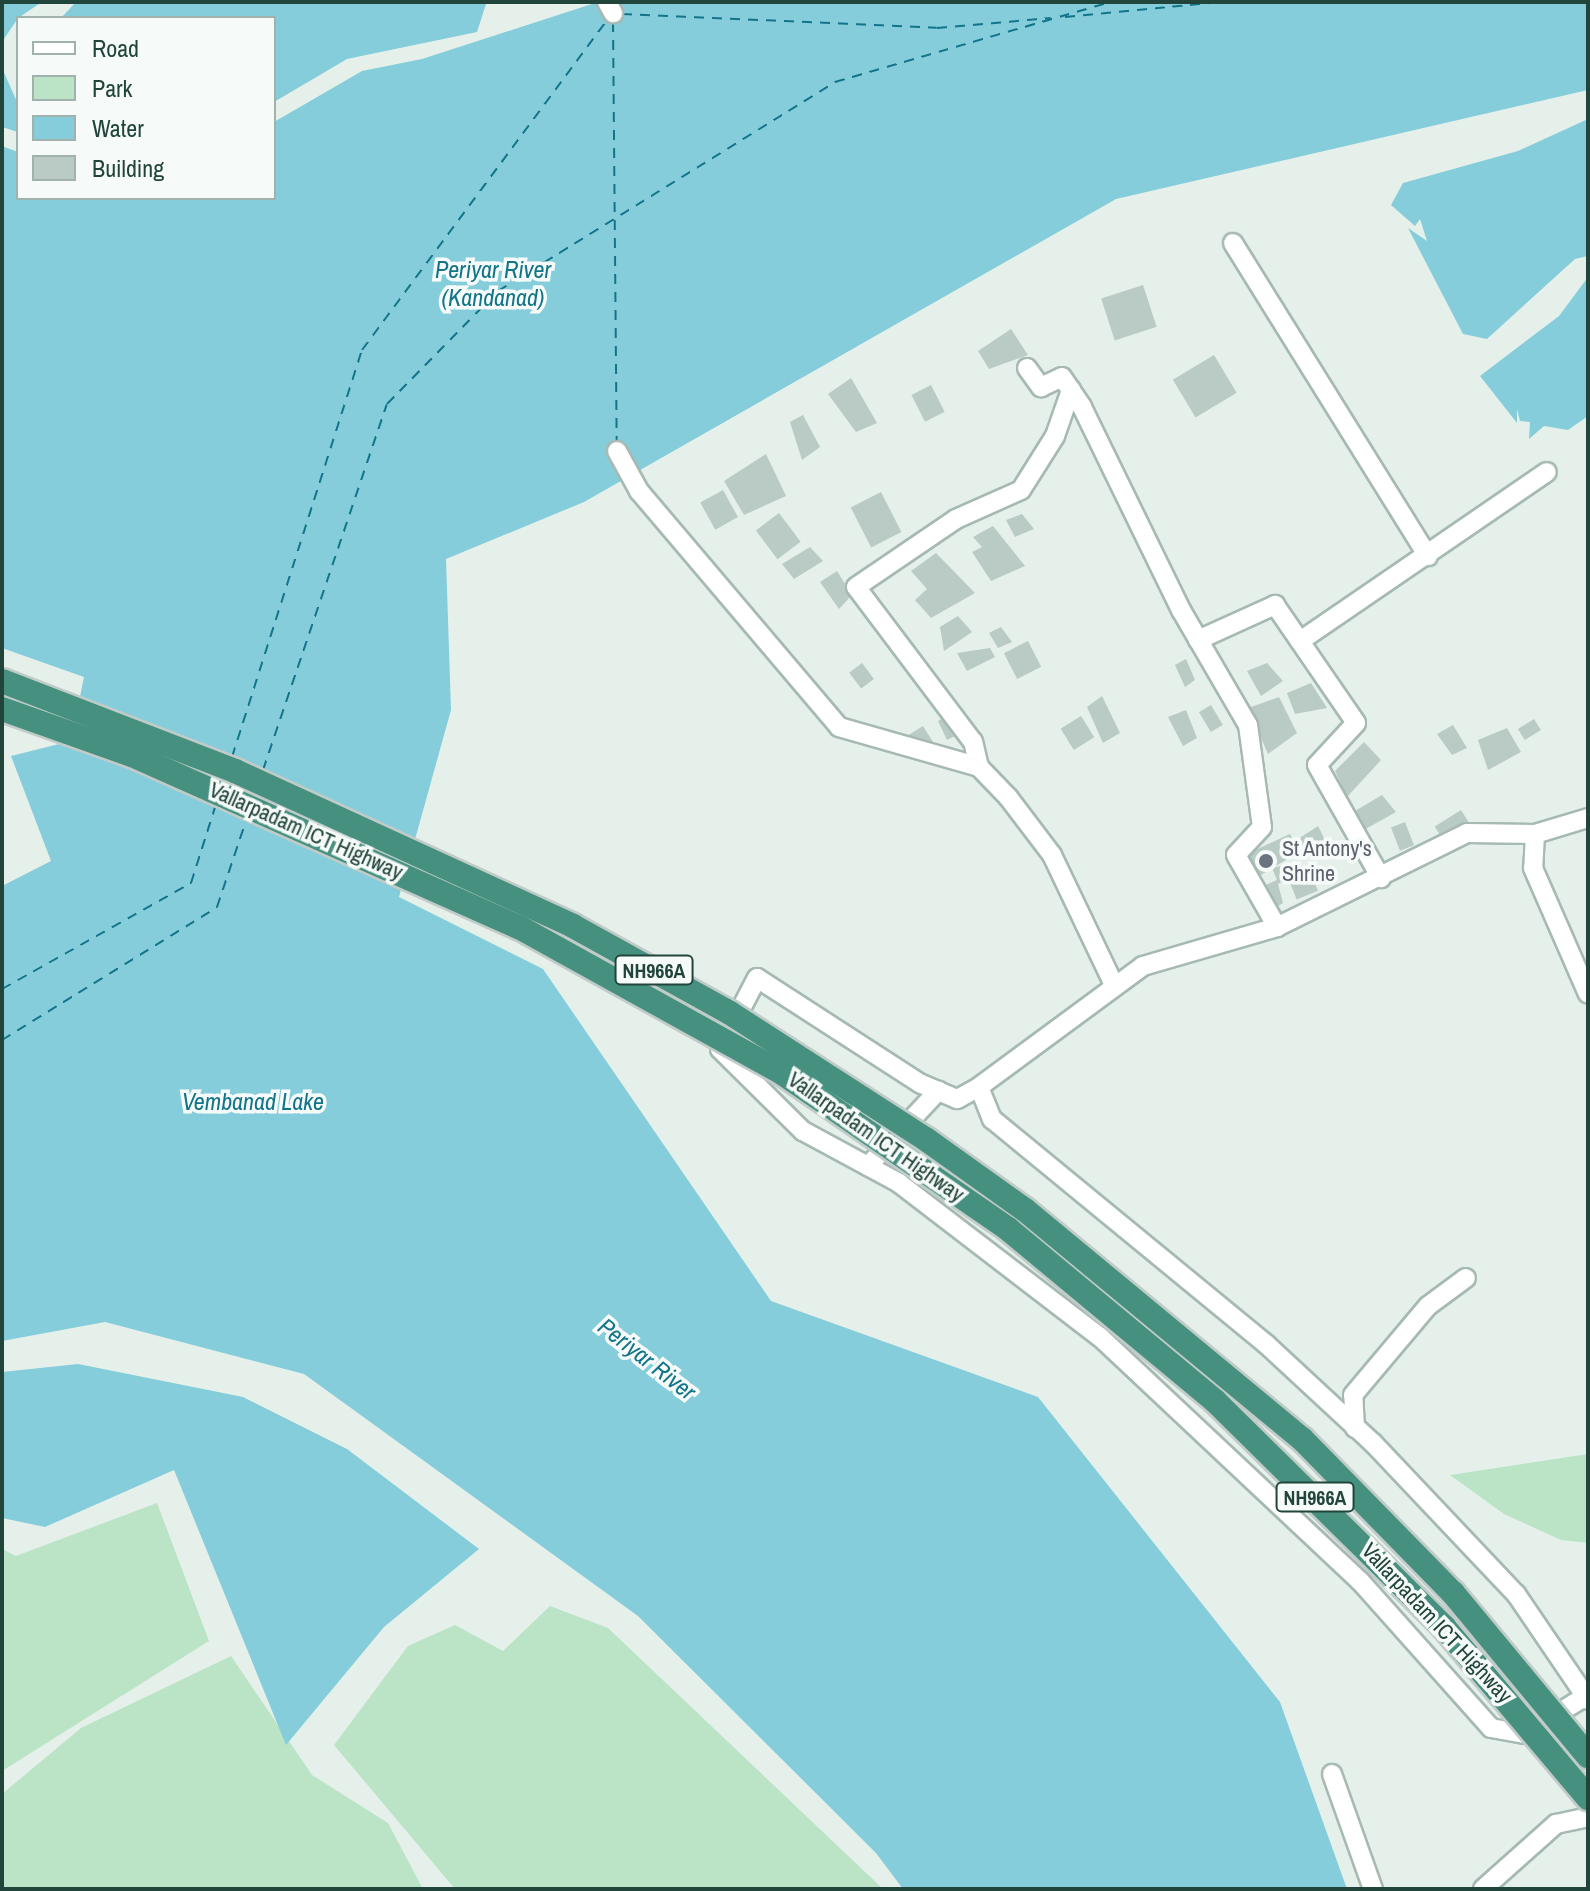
<!DOCTYPE html>
<style>
body{margin:0}
#map{position:relative;width:1590px;height:1891px;overflow:hidden;background:#e5f0eb;font-family:"Archivo Narrow",sans-serif}
div>[style]{position:absolute}
[style*='--x']{left:calc(var(--x)*1px);top:calc(var(--y)*1px);width:calc(var(--w)*1px);rotate:calc(var(--a)*1deg)}
.green>*{inset:0;background:#bbe3c6}
.water>*{inset:0;background:#86cddb}
.ferry>*{height:2px;margin-top:-1px;transform-origin:0;background:repeating-linear-gradient(90deg,#127489 0 10px,transparent 0 18px)}
.building>*{inset:0;background:#b9cbc4;transform-origin:0 0}
.roads{filter:drop-shadow(2px 0 #a6b9b3) drop-shadow(-2px 0 #a6b9b3) drop-shadow(0 2px #a6b9b3) drop-shadow(0 -2px #a6b9b3)}
.minor>*{height:18px;margin:-9px;padding:0 9px;transform-origin:9px;border-radius:9px;background:#fff}
.bridges{filter:drop-shadow(2px 0 #c1cbc8) drop-shadow(-2px 0 #c1cbc8) drop-shadow(0 2px #c1cbc8) drop-shadow(0 -2px #c1cbc8)}
.trunk-bridge>*{height:24px;margin:-12px;padding:0 12px;transform-origin:12px;border-radius:12px;background:#469080}
.dots>*{width:22px;height:22px;translate:-50% -50%;box-sizing:border-box;border:4px solid #f6fbf9;border-radius:50%}
span{translate:-50% -50%;white-space:nowrap;text-align:center;line-height:1.15;-webkit-text-stroke:7px #f6fbf9;paint-order:stroke}
.shield-label span{padding:2px 6px;background:#f6fbf9;border:2px solid;border-radius:6px;-webkit-text-stroke-width:0}
.shield-label{font-size:20px;color:#21443b;font-weight:700}
.street-label{font-size:22px;color:#21443b}
.worship-label{font-size:22px;color:#5b616d}
.left{translate:0 -50%;text-align:left}
.water-label{font-size:24px;color:#127489;font-style:italic}
.frame{position:absolute;inset:0;border:4px solid #21443b;pointer-events:none}
.legend{position:absolute;left:16px;top:16px;width:260px;height:184px;box-sizing:border-box;background:#f6fbf9;border:2px solid #a1b2ad;margin:0;padding:10px 14px;list-style:none;font-size:24px;color:#21443b}
.legend li{display:flex;align-items:center;gap:16px;height:40px}
.legend b{width:40px;border:2px solid #a1b2ad}
</style>
<div id="map">
<div class="green">
<i style="clip-path:polygon(1588px 1454px,1588px 1543px,1561px 1540px,1504px 1514px,1450px 1475px)"></i>
<i style="clip-path:polygon(157px 1503px,209px 1641px,2px 1771px,2px 1549px,16px 1556px)"></i>
<i style="clip-path:polygon(550px 1606px,608px 1628px,883px 1889px,455px 1889px,334px 1745px,408px 1646px,455px 1625px,503px 1651px)"></i>
<i style="clip-path:polygon(231px 1656px,312px 1775px,388px 1823px,423px 1889px,2px 1889px,2px 1794px,81px 1728px)"></i>
</div>
<div class="water">
<i style="clip-path:polygon(2px 2px,42px 2px,18px 18px,2px 42px)"></i>
<i style="clip-path:polygon(76px 2px,484px 2px,486px 4px,477px 32px,347px 59px,274px 102px,274px 18px,61px 18px)"></i>
<i style="clip-path:polygon(598px 2px,1588px 2px,1588px 90px,1116px 199px,584px 502px,446px 559px,451px 710px,399px 897px,543px 969px,771px 1301px,1038px 1397px,1280px 1702px,1347px 1889px,903px 1889px,876px 1853px,638px 1616px,304px 1374px,105px 1322px,2px 1341px,2px 886px,51px 861px,11px 756px,71px 741px,84px 677px,2px 648px,2px 146px,18px 152px,18px 198px,274px 198px,274px 122px,362px 71px,422px 59px)"></i>
<i style="clip-path:polygon(2px 68px,18px 104px,18px 132px,2px 127px)"></i>
<i style="clip-path:polygon(1588px 119px,1588px 256px,1575px 259px,1487px 339px,1463px 334px,1408px 228px,1427px 241px,1420px 219px,1415px 226px,1391px 205px,1403px 183px,1518px 151px)"></i>
<i style="clip-path:polygon(1588px 277px,1588px 416px,1568px 430px,1544px 426px,1529px 439px,1530px 422px,1520px 421px,1517px 409px,1517px 423px,1480px 376px,1559px 316px)"></i>
<i style="clip-path:polygon(78px 1364px,243px 1397px,347px 1449px,479px 1549px,384px 1627px,286px 1745px,174px 1470px,45px 1527px,2px 1518px,2px 1372px)"></i>
</div>
<div class="ferry">
<i style="--x:622;--y:14;--w:315;--a:2.5"></i>
<i style="--x:937;--y:28;--w:114;--a:-5"></i>
<i style="--x:1065;--y:17;--w:156;--a:-5.5"></i>
<i style="--x:613;--y:22;--w:422;--a:89.5"></i>
<i style="--x:232;--y:757;--w:427;--a:-72.3"></i>
<i style="--x:362;--y:350;--w:411;--a:-53.4"></i>
<i style="--x:263;--y:770;--w:386;--a:-71.3"></i>
<i style="--x:387;--y:404;--w:158;--a:-45.5"></i>
<i style="--x:498;--y:291;--w:397;--a:-31.8"></i>
<i style="--x:835;--y:82;--w:287;--a:-16.2"></i>
<i style="--x:2;--y:989;--w:217;--a:-29.3"></i>
<i style="--x:191;--y:883;--w:83;--a:-72.4"></i>
<i style="--x:2;--y:1040;--w:253;--a:-31.7"></i>
<i style="--x:217;--y:907;--w:94;--a:-71.4"></i>
</div>
<div class="building">
<i style="left:1143px;top:285px;width:44px;height:44px;rotate:72deg"></i>
<i style="clip-path:polygon(1011px 329px,1028px 355px,989px 369px,978px 351px)"></i>
<i style="left:1214px;top:355px;width:44px;height:48px;rotate:59deg"></i>
<i style="clip-path:polygon(851px 378px,877px 423px,856px 432px,828px 394px)"></i>
<i style="left:931px;top:385px;width:30px;height:22px;rotate:63deg"></i>
<i style="clip-path:polygon(803px 415px,820px 447px,802px 460px,790px 422px)"></i>
<i style="clip-path:polygon(766px 454px,786px 496px,744px 515px,724px 481px)"></i>
<i style="left:723px;top:490px;width:31px;height:26px;rotate:61deg"></i>
<i style="left:881px;top:492px;width:45px;height:34px;rotate:63deg"></i>
<i style="left:779px;top:513px;width:36px;height:29px;rotate:53deg"></i>
<i style="clip-path:polygon(1022px 514px,1034px 529px,1015px 537px,1006px 520px)"></i>
<i style="clip-path:polygon(993px 526px,1025px 566px,991px 581px,972px 552px,982px 547px,973px 537px)"></i>
<i style="clip-path:polygon(810px 547px,823px 561px,794px 579px,782px 564px)"></i>
<i style="clip-path:polygon(936px 553px,975px 593px,931px 618px,915px 600px,927px 589px,911px 571px)"></i>
<i style="clip-path:polygon(837px 571px,852px 595px,839px 609px,820px 582px)"></i>
<i style="clip-path:polygon(958px 616px,972px 632px,944px 651px,940px 627px)"></i>
<i style="clip-path:polygon(1001px 627px,1012px 642px,998px 648px,989px 633px)"></i>
<i style="left:1028px;top:641px;width:29px;height:27px;rotate:63deg"></i>
<i style="clip-path:polygon(990px 648px,995px 657px,967px 671px,957px 653px)"></i>
<i style="clip-path:polygon(1186px 659px,1195px 680px,1185px 687px,1175px 665px)"></i>
<i style="left:862px;top:663px;width:20px;height:16px;rotate:53deg"></i>
<i style="clip-path:polygon(1267px 663px,1283px 681px,1261px 696px,1247px 671px)"></i>
<i style="clip-path:polygon(1311px 683px,1327px 708px,1295px 714px,1287px 693px)"></i>
<i style="clip-path:polygon(1102px 696px,1120px 733px,1103px 743px,1087px 707px)"></i>
<i style="clip-path:polygon(1279px 697px,1297px 733px,1268px 754px,1248px 708px)"></i>
<i style="left:1211px;top:705px;width:23px;height:14px;rotate:59deg"></i>
<i style="clip-path:polygon(1186px 710px,1197px 738px,1183px 746px,1168px 717px)"></i>
<i style="clip-path:polygon(947px 716px,965px 731px,947px 740px,938px 721px)"></i>
<i style="left:1081px;top:716px;width:25px;height:24px;rotate:58deg"></i>
<i style="left:1534px;top:719px;width:13px;height:19px;rotate:58deg"></i>
<i style="clip-path:polygon(1453px 725px,1467px 748px,1452px 755px,1437px 734px)"></i>
<i style="clip-path:polygon(923px 726px,933px 742px,918px 750px,907px 736px)"></i>
<i style="clip-path:polygon(1507px 728px,1521px 752px,1488px 770px,1478px 740px)"></i>
<i style="clip-path:polygon(1364px 742px,1381px 760px,1347px 797px,1335px 771px)"></i>
<i style="clip-path:polygon(1382px 795px,1396px 812px,1362px 831px,1355px 811px)"></i>
<i style="left:1461px;top:810px;width:15px;height:31px;rotate:58deg"></i>
<i style="left:1405px;top:822px;width:25px;height:15px;rotate:69deg"></i>
<i style="clip-path:polygon(1318px 826px,1327px 844px,1308px 854px,1298px 839px)"></i>
<i style="clip-path:polygon(1290px 834px,1299px 852px,1256px 878px,1247px 854px)"></i>
<i style="clip-path:polygon(1290px 864px,1295px 875px,1278px 884px,1283px 903px,1273px 909px,1263px 886px,1277px 880px,1272px 868px)"></i>
<i style="left:1312px;top:876px;width:16px;height:23px;rotate:68deg"></i>
</div>
<div class="roads">
<div class="minor">
<i style="--x:607;--y:2;--w:13;--a:61"></i>
<i style="--x:1233;--y:243;--w:369;--a:58.1"></i>
<i style="--x:1027;--y:368;--w:24;--a:54"></i>
<i style="--x:1041;--y:387;--w:23;--a:-25"></i>
<i style="--x:1062;--y:377;--w:36;--a:56"></i>
<i style="--x:1082;--y:407;--w:226;--a:64"></i>
<i style="--x:1181;--y:610;--w:133;--a:59.8"></i>
<i style="--x:1248;--y:725;--w:103;--a:82.2"></i>
<i style="--x:1262;--y:827;--w:38;--a:133"></i>
<i style="--x:1236;--y:855;--w:83;--a:60.3"></i>
<i style="--x:617;--y:451;--w:46;--a:61.2"></i>
<i style="--x:639;--y:491;--w:309;--a:49.7"></i>
<i style="--x:839;--y:727;--w:146;--a:15.9"></i>
<i style="--x:979;--y:767;--w:42;--a:46"></i>
<i style="--x:1008;--y:797;--w:73;--a:52.8"></i>
<i style="--x:1052;--y:855;--w:144;--a:64.5"></i>
<i style="--x:1198;--y:640;--w:85;--a:-24.4"></i>
<i style="--x:1275;--y:605;--w:143;--a:55.5"></i>
<i style="--x:1356;--y:723;--w:57;--a:132.9"></i>
<i style="--x:1317;--y:765;--w:130;--a:60.5"></i>
<i style="--x:1300;--y:641;--w:299;--a:-34.4"></i>
<i style="--x:979;--y:767;--w:26;--a:-103"></i>
<i style="--x:973;--y:742;--w:194;--a:-127"></i>
<i style="--x:856;--y:587;--w:121;--a:-34.2"></i>
<i style="--x:956;--y:519;--w:71;--a:-24"></i>
<i style="--x:1021;--y:490;--w:64;--a:-57.8"></i>
<i style="--x:1055;--y:436;--w:49;--a:-70.8"></i>
<i style="--x:1588;--y:818;--w:55;--a:163.2"></i>
<i style="--x:1535;--y:834;--w:68;--a:-179.2"></i>
<i style="--x:1467;--y:833;--w:212;--a:153.7"></i>
<i style="--x:1277;--y:927;--w:140;--a:163.8"></i>
<i style="--x:1143;--y:966;--w:204;--a:143.6"></i>
<i style="--x:979;--y:1087;--w:35;--a:68"></i>
<i style="--x:992;--y:1119;--w:355;--a:39.4"></i>
<i style="--x:1266;--y:1344;--w:146;--a:42.8"></i>
<i style="--x:1373;--y:1443;--w:208;--a:46.6"></i>
<i style="--x:1516;--y:1594;--w:128;--a:55.8"></i>
<i style="--x:1535;--y:834;--w:34;--a:93"></i>
<i style="--x:1533;--y:868;--w:137;--a:66.4"></i>
<i style="--x:979;--y:1087;--w:25;--a:151"></i>
<i style="--x:957;--y:1099;--w:39;--a:-157"></i>
<i style="--x:921;--y:1084;--w:195;--a:-147.1"></i>
<i style="--x:757;--y:978;--w:80;--a:117.5"></i>
<i style="--x:720;--y:1049;--w:117;--a:44.7"></i>
<i style="--x:803;--y:1131;--w:109;--a:28.4"></i>
<i style="--x:899;--y:1183;--w:253;--a:37.5"></i>
<i style="--x:1100;--y:1337;--w:357;--a:43.2"></i>
<i style="--x:1360;--y:1581;--w:197;--a:48.3"></i>
<i style="--x:1491;--y:1728;--w:35;--a:10"></i>
<i style="--x:1525;--y:1734;--w:72;--a:-31.9"></i>
<i style="--x:868;--y:1166;--w:103;--a:-47"></i>
<i style="--x:1355;--y:1428;--w:33;--a:-93"></i>
<i style="--x:1353;--y:1395;--w:116;--a:-49.9"></i>
<i style="--x:1428;--y:1306;--w:47;--a:-36.4"></i>
<i style="--x:1332;--y:1774;--w:122;--a:70.4"></i>
<i style="--x:1483;--y:1889;--w:98;--a:-41.7"></i>
<i style="--x:1556;--y:1824;--w:33;--a:-12"></i>
</div>
</div>
<div class="bridges">
<div class="trunk-bridge">
<i style="--x:2;--y:681;--w:250;--a:21.1"></i>
<i style="--x:235;--y:771;--w:372;--a:24.6"></i>
<i style="--x:573;--y:926;--w:179;--a:29"></i>
<i style="--x:730;--y:1013;--w:234;--a:32.8"></i>
<i style="--x:927;--y:1140;--w:120;--a:35.5"></i>
<i style="--x:1025;--y:1210;--w:359;--a:39.6"></i>
<i style="--x:1302;--y:1439;--w:216;--a:45.6"></i>
<i style="--x:1453;--y:1593;--w:212;--a:50.4"></i>
<i style="--x:2;--y:709;--w:138;--a:19.5"></i>
<i style="--x:132;--y:755;--w:424;--a:24"></i>
<i style="--x:519;--y:927;--w:301;--a:29"></i>
<i style="--x:782;--y:1073;--w:275;--a:34.6"></i>
<i style="--x:1008;--y:1229;--w:269;--a:39.7"></i>
<i style="--x:1215;--y:1401;--w:322;--a:44.6"></i>
<i style="--x:1444;--y:1627;--w:224;--a:49.9"></i>
</div>
</div>
<div class="dots">
<i style="left:1266px;top:861px;background:#6b7280"></i>
</div>
<div class="shield-label">
<span style="left:654px;top:970px">NH966A</span>
<span style="left:1315px;top:1497px">NH966A</span>
</div>
<div class="street-label">
<span style="left:306px;top:831px;rotate:24deg">Vallarpadam ICT Highway</span>
<span style="left:876px;top:1137px;rotate:35deg">Vallarpadam ICT Highway</span>
<span style="left:1437px;top:1623px;rotate:47deg">Vallarpadam ICT Highway</span>
</div>
<div class="worship-label">
<span class="left" style="left:1282px;top:861px">St Antony's<br>Shrine</span>
</div>
<div class="water-label">
<span style="left:493px;top:284px">Periyar River<br>(Kandanad)</span>
<span style="left:253px;top:1102px">Vembanad Lake</span>
<span style="left:647px;top:1359px;rotate:38deg">Periyar River</span>
</div>
<div class="frame"></div>
<ul class="legend">
<li><b style="height:10px;background:#fff"></b>Road</li>
<li><b style="height:22px;background:#bbe3c6"></b>Park</li>
<li><b style="height:22px;background:#86cddb"></b>Water</li>
<li><b style="height:22px;background:#b9cbc4"></b>Building</li>
</ul>
</div>
